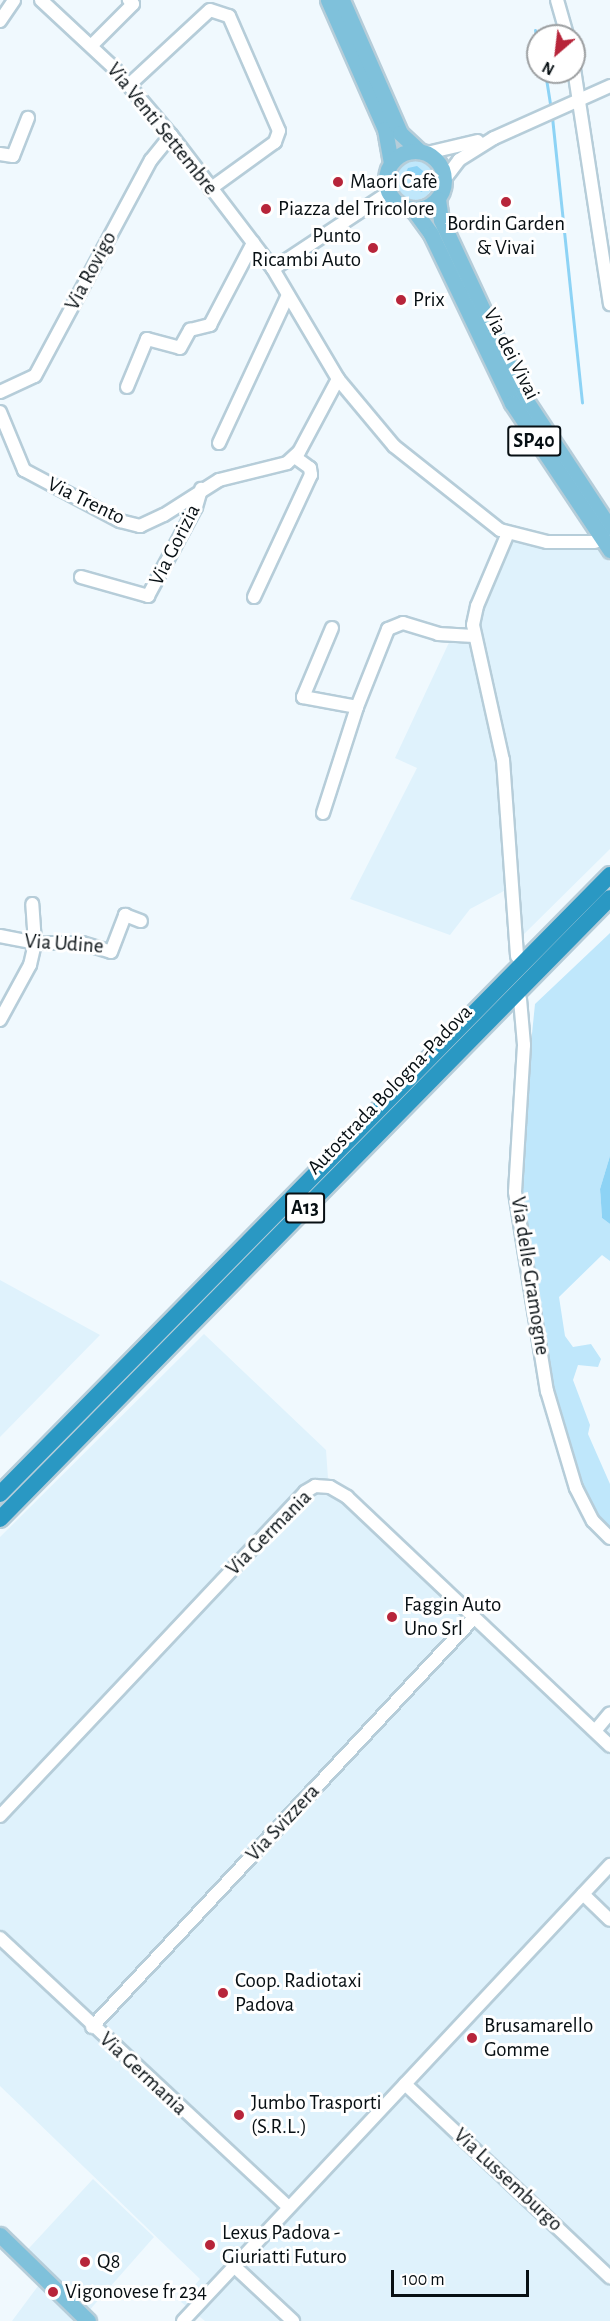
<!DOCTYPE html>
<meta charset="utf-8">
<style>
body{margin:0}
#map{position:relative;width:610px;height:2321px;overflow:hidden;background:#f0f9fe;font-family:"Alegreya Sans",sans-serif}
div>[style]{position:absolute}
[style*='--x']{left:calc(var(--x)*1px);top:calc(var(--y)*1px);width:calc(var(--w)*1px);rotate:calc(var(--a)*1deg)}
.built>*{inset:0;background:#dff2fc}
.green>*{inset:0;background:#bfe7fb}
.round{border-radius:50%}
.water>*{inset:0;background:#8dd3f5}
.stream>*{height:3px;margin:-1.5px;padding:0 1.5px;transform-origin:1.5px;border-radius:1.5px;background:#8dd3f5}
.roads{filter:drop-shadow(2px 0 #b6cdd9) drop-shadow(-2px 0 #b6cdd9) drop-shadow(0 2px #b6cdd9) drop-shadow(0 -2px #b6cdd9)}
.minor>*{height:12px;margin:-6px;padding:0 6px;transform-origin:6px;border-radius:6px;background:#fff}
.major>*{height:15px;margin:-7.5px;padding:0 7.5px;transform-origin:7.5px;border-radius:7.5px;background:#7fc1db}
.major>.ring{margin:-7.5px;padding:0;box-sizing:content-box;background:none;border:15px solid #7fc1db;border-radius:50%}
.highway>*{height:16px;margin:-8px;padding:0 8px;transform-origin:8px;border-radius:8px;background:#2a98c3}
.dots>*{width:16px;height:16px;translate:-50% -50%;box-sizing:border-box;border:3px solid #fff;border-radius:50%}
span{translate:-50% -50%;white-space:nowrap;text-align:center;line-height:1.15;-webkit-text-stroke:6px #fff;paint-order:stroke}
.shield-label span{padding:2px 4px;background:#fff;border:2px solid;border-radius:4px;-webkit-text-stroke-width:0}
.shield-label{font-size:20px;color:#070f13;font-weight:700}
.street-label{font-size:21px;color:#070f13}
.poi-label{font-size:21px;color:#070f13}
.left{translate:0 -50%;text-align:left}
.right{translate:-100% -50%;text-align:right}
.north{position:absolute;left:526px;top:24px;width:60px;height:60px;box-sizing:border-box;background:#fff;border:2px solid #9c9fa1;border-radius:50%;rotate:208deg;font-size:16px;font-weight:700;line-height:24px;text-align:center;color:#070f13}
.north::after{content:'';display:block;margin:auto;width:21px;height:27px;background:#b7253a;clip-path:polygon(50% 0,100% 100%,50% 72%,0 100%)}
.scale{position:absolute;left:391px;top:2270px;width:138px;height:27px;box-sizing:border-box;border:3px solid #070f13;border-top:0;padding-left:8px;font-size:18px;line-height:21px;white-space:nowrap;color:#070f13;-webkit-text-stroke:4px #fff;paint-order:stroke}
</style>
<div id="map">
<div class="built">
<i style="clip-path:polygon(509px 533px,595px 542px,610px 562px,610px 849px,519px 939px,515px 885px,470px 909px,450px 935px,350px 899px,417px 768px,395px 758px,453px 634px,463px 635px,474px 625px)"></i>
<i style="clip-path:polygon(0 1280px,100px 1335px,0 1437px)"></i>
<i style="clip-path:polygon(204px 1334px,326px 1450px,328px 1478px,596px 1728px,610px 1713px,610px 2321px,205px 2321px,181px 2302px,200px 2279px,0 2086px,0 1537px)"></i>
<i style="clip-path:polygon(93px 2179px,154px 2237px,87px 2313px,95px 2321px,12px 2321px,41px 2282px,19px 2259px)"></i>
</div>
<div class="green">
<i class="round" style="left:394px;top:160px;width:40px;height:40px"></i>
<i style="clip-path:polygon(610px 933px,610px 1156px,600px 1189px,602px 1218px,610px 1224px,610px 1261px,602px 1255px,559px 1297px,565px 1336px,573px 1347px,591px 1344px,601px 1359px,598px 1367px,578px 1365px,573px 1380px,590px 1425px,588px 1434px,610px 1484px,610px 1533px,596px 1519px,556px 1425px,516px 1192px,535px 1004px)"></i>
</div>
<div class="water">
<i style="clip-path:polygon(417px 166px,429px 176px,422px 192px,417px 190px,420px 176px,405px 174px,408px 168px)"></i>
<i style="clip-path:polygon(610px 1156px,610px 1224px,602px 1218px,600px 1189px)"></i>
</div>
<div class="stream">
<i style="--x:535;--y:30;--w:13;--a:77"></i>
<i style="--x:545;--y:72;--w:36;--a:81"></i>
<i style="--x:552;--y:117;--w:287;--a:84"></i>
</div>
<div class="roads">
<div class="minor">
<i style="--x:41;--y:0;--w:100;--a:43"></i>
<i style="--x:114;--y:68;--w:88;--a:49.6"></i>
<i style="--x:171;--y:135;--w:168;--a:52.7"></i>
<i style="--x:273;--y:269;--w:128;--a:59.4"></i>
<i style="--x:338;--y:379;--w:87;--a:50.1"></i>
<i style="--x:394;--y:446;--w:135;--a:38.4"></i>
<i style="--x:500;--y:530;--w:49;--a:14.3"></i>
<i style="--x:547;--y:542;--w:48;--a:0"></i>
<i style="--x:557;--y:0;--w:37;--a:74"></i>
<i style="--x:0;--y:21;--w:25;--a:-56"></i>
<i style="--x:92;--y:45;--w:58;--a:-45"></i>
<i style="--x:133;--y:4;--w:6;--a:-135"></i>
<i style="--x:574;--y:69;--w:238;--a:81.3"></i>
<i style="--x:129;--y:85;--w:110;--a:-42.8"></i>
<i style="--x:210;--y:10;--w:20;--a:18"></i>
<i style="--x:229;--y:16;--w:125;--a:66.5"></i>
<i style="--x:279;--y:131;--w:12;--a:110"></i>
<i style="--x:275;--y:142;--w:80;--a:144.1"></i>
<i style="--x:427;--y:153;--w:52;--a:-13.2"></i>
<i style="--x:0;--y:154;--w:13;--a:9"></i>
<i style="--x:13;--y:156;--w:41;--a:-68.5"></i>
<i style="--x:444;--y:180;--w:25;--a:-53"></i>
<i style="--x:459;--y:160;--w:41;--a:-32.2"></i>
<i style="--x:494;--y:138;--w:127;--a:-24.1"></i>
<i style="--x:273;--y:269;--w:138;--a:-33.5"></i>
<i style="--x:127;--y:387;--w:52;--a:-67.4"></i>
<i style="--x:147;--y:339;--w:34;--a:15"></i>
<i style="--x:180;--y:348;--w:21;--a:-61"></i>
<i style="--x:190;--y:330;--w:21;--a:-14"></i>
<i style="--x:210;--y:325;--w:93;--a:-62.3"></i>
<i style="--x:0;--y:392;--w:38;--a:-25"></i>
<i style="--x:35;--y:376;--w:245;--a:-61.8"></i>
<i style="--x:151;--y:160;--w:32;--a:-51"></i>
<i style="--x:0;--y:412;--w:63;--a:67.5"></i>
<i style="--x:24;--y:470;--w:109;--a:28"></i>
<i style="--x:120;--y:521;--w:21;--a:14"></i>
<i style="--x:140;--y:526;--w:26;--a:-25"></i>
<i style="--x:164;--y:515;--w:65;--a:-32.5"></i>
<i style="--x:219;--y:480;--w:70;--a:-14"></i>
<i style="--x:287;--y:463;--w:16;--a:-43"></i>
<i style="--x:299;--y:452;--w:83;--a:-61.9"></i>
<i style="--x:219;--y:443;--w:163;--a:-65"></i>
<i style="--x:508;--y:533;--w:79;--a:113"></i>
<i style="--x:477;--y:606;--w:19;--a:102"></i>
<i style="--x:473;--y:625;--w:138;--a:77.5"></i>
<i style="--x:503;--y:760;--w:197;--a:85.9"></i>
<i style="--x:81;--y:577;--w:70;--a:15.8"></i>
<i style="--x:148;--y:596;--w:101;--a:-61.7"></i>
<i style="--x:196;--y:507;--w:19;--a:-74"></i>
<i style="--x:254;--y:597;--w:135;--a:-65"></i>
<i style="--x:311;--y:475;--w:7;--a:-98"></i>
<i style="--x:310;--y:468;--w:19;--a:-144"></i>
<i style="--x:332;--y:628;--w:75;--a:112.8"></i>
<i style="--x:303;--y:697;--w:55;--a:10.5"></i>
<i style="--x:323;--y:813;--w:111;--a:-72.2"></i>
<i style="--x:357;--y:707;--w:84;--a:-68.3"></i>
<i style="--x:388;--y:629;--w:16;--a:-22"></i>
<i style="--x:403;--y:623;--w:37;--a:17"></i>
<i style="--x:438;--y:634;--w:36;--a:3"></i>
<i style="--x:0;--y:936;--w:36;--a:11"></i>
<i style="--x:35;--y:943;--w:47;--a:0"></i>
<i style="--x:82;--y:943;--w:30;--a:17"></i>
<i style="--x:111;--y:952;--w:40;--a:-69"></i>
<i style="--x:125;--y:915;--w:17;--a:21"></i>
<i style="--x:520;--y:999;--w:46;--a:85"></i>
<i style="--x:524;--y:1045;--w:147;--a:93.5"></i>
<i style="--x:515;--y:1192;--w:202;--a:80.9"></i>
<i style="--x:547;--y:1391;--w:101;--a:73.4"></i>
<i style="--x:576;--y:1488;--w:37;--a:63"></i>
<i style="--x:593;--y:1521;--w:24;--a:45"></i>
<i style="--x:0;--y:1020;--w:63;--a:-61.4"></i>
<i style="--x:30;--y:965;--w:23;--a:-77"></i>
<i style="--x:35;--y:943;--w:39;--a:-94"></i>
<i style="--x:595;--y:1731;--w:23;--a:-50"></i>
<i style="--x:0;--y:1816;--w:445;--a:-46.7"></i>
<i style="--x:305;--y:1492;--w:12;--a:-31"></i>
<i style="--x:315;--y:1486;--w:15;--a:4"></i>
<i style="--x:330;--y:1487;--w:20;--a:30"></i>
<i style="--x:347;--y:1497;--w:362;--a:43.4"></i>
<i style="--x:583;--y:1894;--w:37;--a:44"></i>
<i style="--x:0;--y:1938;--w:394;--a:43"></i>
<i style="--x:92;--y:2027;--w:558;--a:-46.96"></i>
<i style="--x:405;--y:2084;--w:282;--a:43.3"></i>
<i style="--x:234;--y:2266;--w:81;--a:43"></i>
<i style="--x:183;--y:2321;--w:625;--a:-46.88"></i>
</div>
<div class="major">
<i style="--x:328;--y:0;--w:141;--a:66.2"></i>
<i style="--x:385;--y:129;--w:34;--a:80"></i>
<i style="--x:342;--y:0;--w:145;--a:66.4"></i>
<i style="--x:400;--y:133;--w:26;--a:43"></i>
<i class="ring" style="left:386px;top:151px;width:43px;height:43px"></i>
<i style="--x:438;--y:199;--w:21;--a:82"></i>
<i style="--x:441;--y:220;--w:194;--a:65"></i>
<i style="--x:523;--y:396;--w:158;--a:56.6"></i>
<i style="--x:413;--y:209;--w:31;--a:54"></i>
<i style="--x:431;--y:234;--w:187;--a:64.4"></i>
<i style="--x:512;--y:403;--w:177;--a:56.3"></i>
<i style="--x:0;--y:2235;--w:123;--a:44.3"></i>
</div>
<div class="highway">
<i style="--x:0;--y:1494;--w:869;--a:-45.42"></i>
<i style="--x:0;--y:1519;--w:870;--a:-45.51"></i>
</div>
</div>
<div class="dots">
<i style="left:338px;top:182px;background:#b7253a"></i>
<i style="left:506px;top:202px;background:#b7253a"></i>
<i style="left:266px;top:209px;background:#b7253a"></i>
<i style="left:373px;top:248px;background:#b7253a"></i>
<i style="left:401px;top:300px;background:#b7253a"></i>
<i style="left:392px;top:1617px;background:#b7253a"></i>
<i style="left:223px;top:1993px;background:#b7253a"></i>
<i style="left:472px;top:2038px;background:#b7253a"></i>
<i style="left:239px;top:2115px;background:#b7253a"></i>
<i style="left:210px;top:2245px;background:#b7253a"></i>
<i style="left:85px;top:2262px;background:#b7253a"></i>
<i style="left:53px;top:2292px;background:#b7253a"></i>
</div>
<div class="shield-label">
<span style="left:534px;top:441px">SP40</span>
<span style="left:305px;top:1208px">A13</span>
</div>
<div class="street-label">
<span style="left:162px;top:129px;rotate:51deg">Via Venti Settembre</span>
<span style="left:91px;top:271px;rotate:-62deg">Via Rovigo</span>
<span style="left:511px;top:354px;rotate:63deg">Via dei Vivai</span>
<span style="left:86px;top:501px;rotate:26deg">Via Trento</span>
<span style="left:175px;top:545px;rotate:-63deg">Via Gorizia</span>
<span style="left:64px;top:944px;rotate:4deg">Via Udine</span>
<span style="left:390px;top:1090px;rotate:-46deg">Autostrada Bologna-Padova</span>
<span style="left:530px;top:1276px;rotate:81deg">Via delle Gramogne</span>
<span style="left:269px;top:1533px;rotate:-45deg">Via Germania</span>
<span style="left:283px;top:1823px;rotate:-47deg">Via Svizzera</span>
<span style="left:143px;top:2074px;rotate:43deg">Via Germania</span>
<span style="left:508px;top:2180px;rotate:43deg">Via Lussemburgo</span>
</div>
<div class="poi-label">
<span class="left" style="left:350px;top:182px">Maori Cafè</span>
<span class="left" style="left:278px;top:209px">Piazza del Tricolore</span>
<span style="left:506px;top:236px">Bordin Garden<br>&amp; Vivai</span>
<span class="right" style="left:361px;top:248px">Punto<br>Ricambi Auto</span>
<span class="left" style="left:413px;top:300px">Prix</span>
<span class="left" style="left:404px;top:1617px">Faggin Auto<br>Uno Srl</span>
<span class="left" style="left:235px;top:1993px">Coop. Radiotaxi<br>Padova</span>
<span class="left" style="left:484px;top:2038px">Brusamarello<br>Gomme</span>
<span class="left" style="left:251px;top:2115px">Jumbo Trasporti<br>(S.R.L.)</span>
<span class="left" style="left:222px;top:2245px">Lexus Padova -<br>Giuriatti Futuro</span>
<span class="left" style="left:97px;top:2262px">Q8</span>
<span class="left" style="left:65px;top:2292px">Vigonovese fr 234</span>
</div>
<div class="north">N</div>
<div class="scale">100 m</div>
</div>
